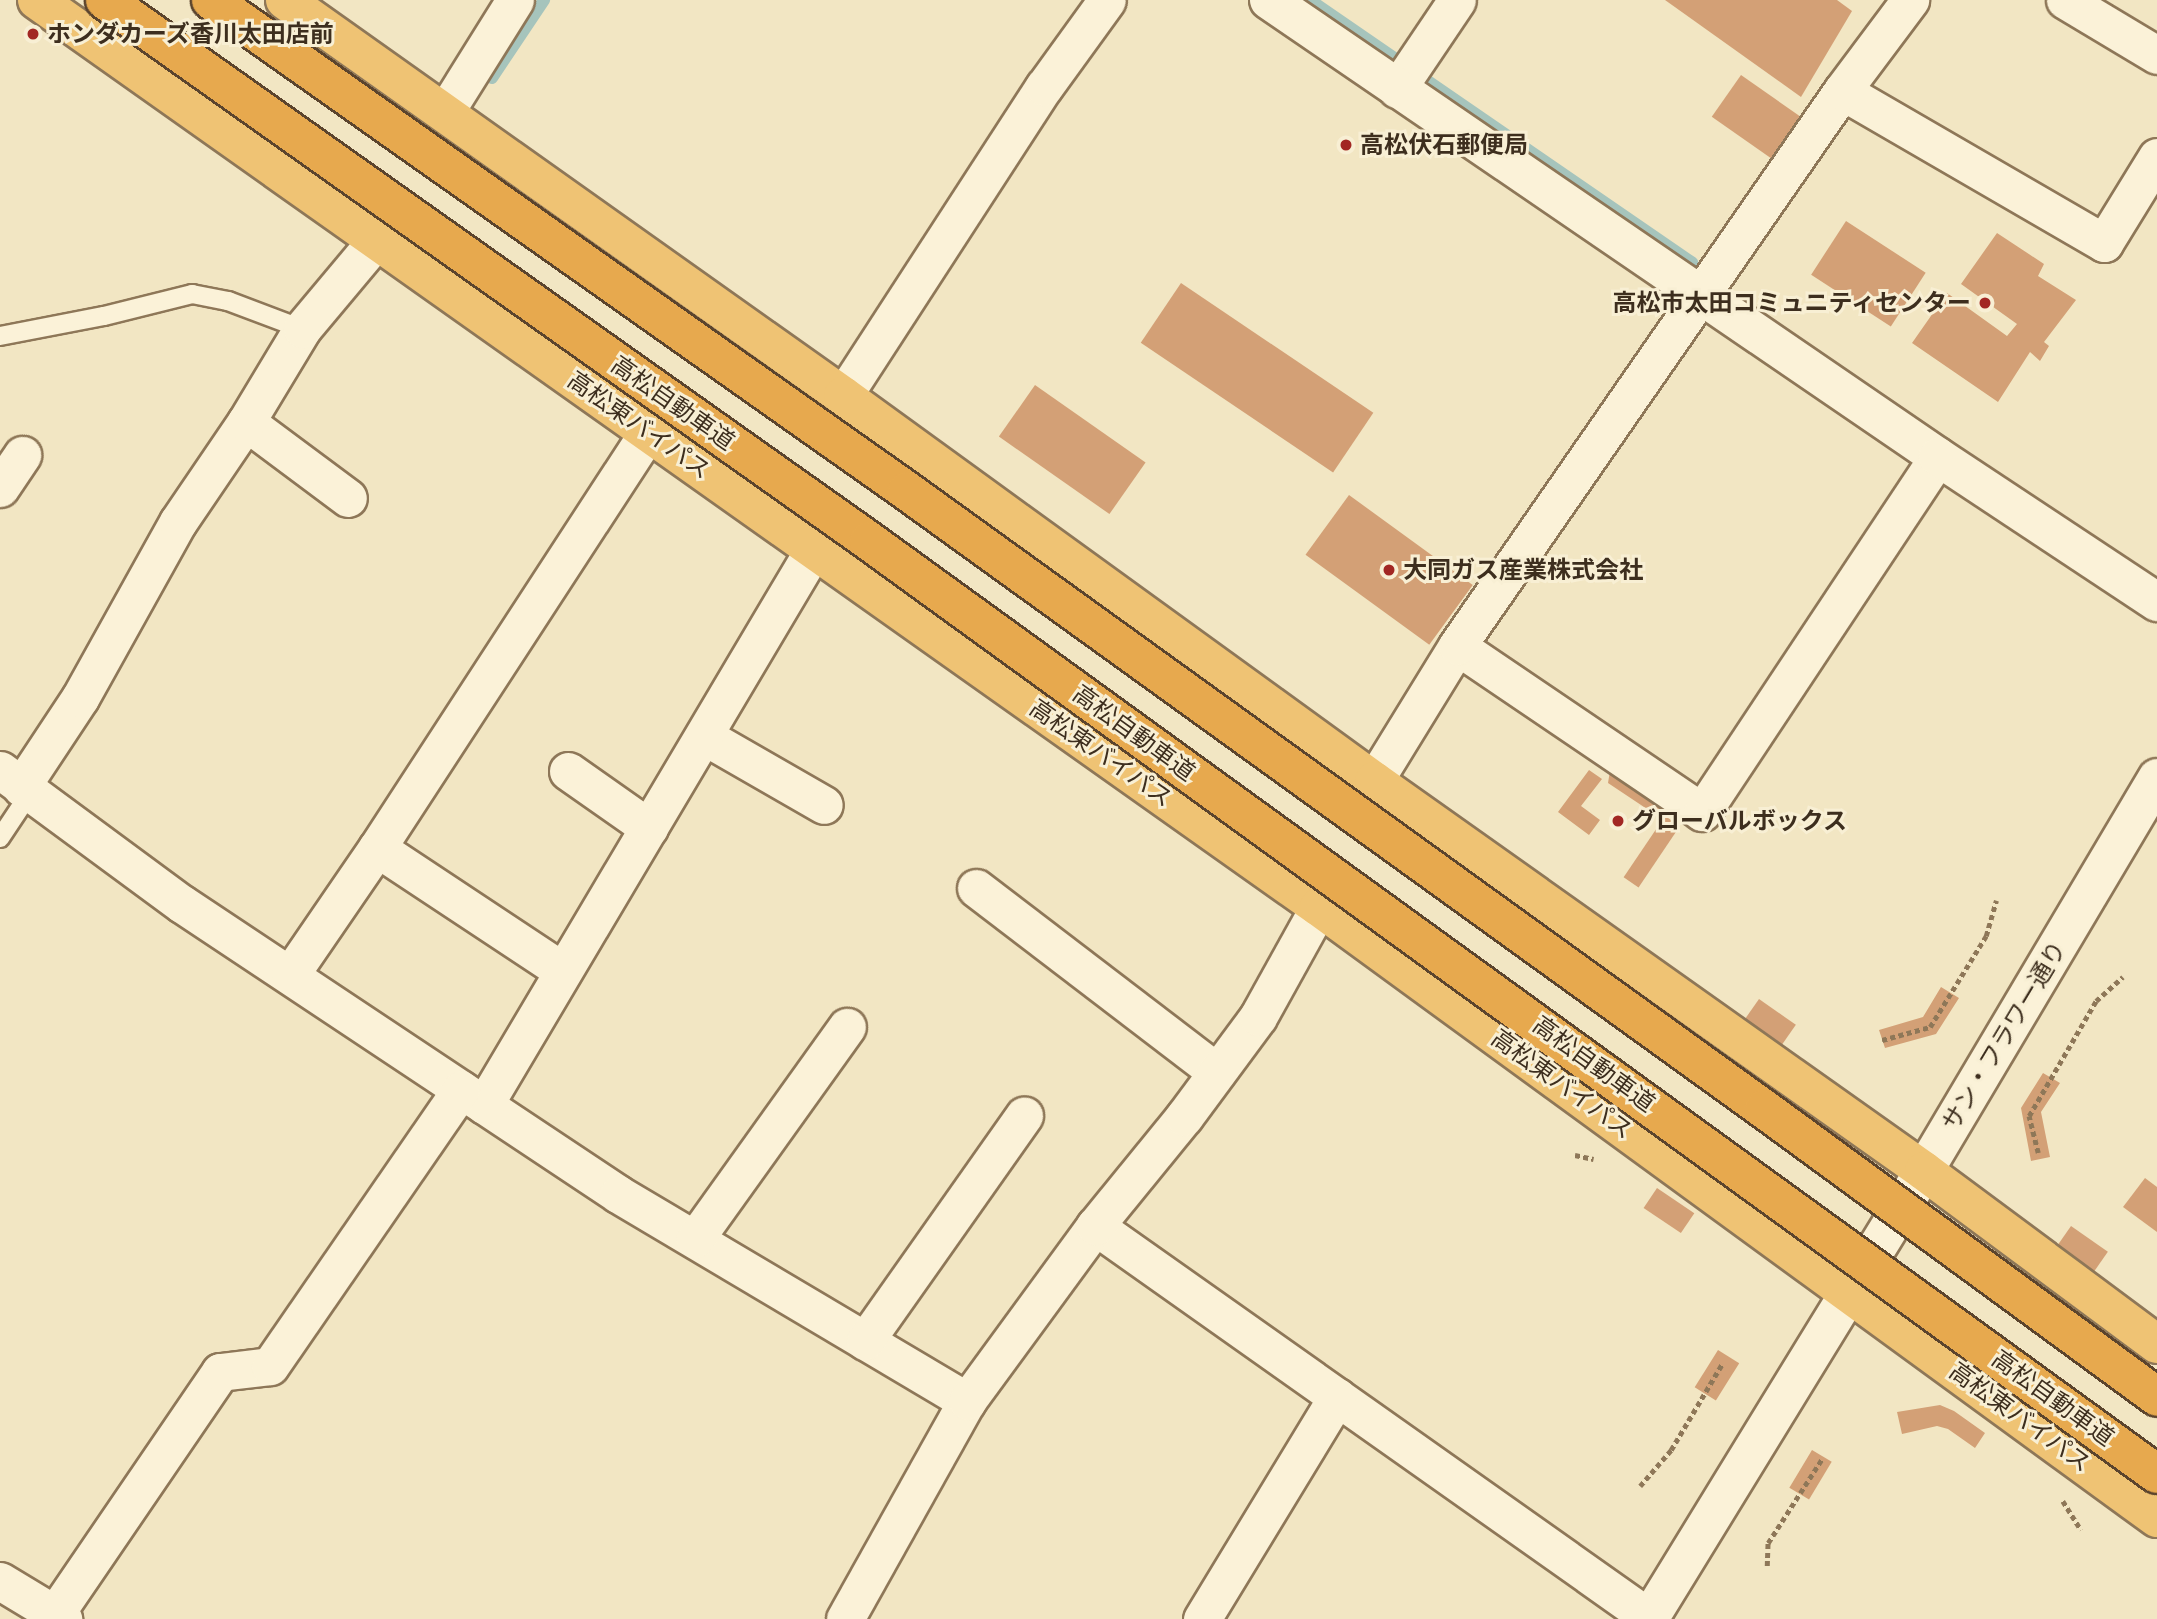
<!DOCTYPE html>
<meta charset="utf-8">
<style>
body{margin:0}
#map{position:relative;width:2157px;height:1619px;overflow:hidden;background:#f2e6c3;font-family:"Libre Baskerville","Noto Sans JP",serif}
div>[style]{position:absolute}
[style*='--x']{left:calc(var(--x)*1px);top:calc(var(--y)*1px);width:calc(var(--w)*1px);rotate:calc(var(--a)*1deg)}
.stream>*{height:12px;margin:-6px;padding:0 6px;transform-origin:6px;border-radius:6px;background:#a6c4bc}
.building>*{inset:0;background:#d3a076;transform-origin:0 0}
.path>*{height:4.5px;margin-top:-2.25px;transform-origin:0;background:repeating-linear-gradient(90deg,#8e7758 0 5px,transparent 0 8.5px)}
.roads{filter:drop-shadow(2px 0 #8e7758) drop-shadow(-2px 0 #8e7758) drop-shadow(0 2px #8e7758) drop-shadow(0 -2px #8e7758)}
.service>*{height:18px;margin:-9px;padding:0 9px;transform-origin:9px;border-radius:9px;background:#fbf2d8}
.minor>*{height:37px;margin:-18.5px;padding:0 18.5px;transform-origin:18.5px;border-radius:18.5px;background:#fbf2d8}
.tertiary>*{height:38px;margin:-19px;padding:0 19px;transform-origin:19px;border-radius:19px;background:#fbf2d8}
.trunk>*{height:38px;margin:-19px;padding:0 19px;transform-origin:19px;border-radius:19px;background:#efc374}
.bridges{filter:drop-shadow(2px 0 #5b442d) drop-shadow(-2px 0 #5b442d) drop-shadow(0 2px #5b442d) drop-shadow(0 -2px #5b442d)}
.motorway-bridge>*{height:38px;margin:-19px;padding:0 19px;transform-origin:19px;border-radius:19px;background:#e7a94e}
.dots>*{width:19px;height:19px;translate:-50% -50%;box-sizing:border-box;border:4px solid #f8efd4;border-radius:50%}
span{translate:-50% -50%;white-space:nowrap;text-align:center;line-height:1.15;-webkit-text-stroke:6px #f8efd4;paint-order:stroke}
.poi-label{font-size:24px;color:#3d2e1e;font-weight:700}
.left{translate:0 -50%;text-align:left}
.right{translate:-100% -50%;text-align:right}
.street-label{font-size:24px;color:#3d2e1e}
</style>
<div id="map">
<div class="stream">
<i style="--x:1310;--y:0;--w:464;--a:34.5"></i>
<i style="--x:492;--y:78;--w:94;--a:-56.3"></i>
</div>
<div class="building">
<i style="clip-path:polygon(1665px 0,1837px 0,1852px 11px,1801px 97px)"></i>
<i style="left:1741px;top:75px;width:75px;height:51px;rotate:35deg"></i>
<i style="left:1846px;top:221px;width:95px;height:64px;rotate:33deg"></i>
<i style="clip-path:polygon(1997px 233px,2044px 264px,2038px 276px,2076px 300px,2044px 342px,2049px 346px,2040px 361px,2030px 352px,1998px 402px,1912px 343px,1947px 293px,2007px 336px,2017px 324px,1961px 284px)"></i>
<i style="left:1181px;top:283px;width:232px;height:72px;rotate:34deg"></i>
<i style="left:1035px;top:385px;width:135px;height:63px;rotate:35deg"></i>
<i style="left:1349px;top:495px;width:153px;height:74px;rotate:36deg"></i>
<i style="clip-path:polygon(1589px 770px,1602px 779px,1581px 806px,1600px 820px,1589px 835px,1558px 812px)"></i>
<i style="clip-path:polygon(1610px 771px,1669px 812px,1659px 817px,1608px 783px)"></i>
<i style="left:1665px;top:816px;width:18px;height:74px;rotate:34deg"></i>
<i style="clip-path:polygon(1941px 987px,1959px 998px,1936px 1034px,1885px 1048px,1879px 1030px,1923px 1017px)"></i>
<i style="left:1759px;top:999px;width:45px;height:24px;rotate:35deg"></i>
<i style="clip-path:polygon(2043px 1073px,2060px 1083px,2041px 1112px,2050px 1157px,2031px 1161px,2021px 1108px)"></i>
<i style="clip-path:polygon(2145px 1178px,2157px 1187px,2157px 1232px,2123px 1207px)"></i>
<i style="left:1657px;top:1188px;width:45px;height:24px;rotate:34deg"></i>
<i style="left:2071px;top:1226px;width:45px;height:24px;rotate:35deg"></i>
<i style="left:1718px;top:1350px;width:25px;height:44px;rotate:32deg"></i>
<i style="clip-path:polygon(1940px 1405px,1954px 1411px,1985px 1433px,1975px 1448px,1948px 1429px,1937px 1426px,1902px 1434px,1897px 1412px)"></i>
<i style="left:1812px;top:1450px;width:23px;height:44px;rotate:31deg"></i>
</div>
<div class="path">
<i style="--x:1882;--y:1040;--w:50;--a:-15.2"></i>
<i style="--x:1930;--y:1027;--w:107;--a:-58.4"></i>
<i style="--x:1986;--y:936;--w:37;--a:-74"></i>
<i style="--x:2038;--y:1153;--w:38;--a:-104"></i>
<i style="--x:2029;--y:1116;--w:133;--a:-59.8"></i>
<i style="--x:2096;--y:1001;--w:36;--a:-42"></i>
<i style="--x:1575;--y:1155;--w:19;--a:12"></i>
<i style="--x:1640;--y:1486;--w:48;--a:-49.3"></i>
<i style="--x:1671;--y:1450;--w:100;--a:-59.3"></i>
<i style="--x:2063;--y:1501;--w:34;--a:58"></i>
<i style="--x:1767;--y:1566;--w:23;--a:-88"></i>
<i style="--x:1768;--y:1543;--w:100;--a:-57.3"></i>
</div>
<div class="roads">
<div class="service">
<i style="--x:0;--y:336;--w:106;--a:-10.9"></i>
<i style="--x:104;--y:316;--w:91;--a:-14"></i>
<i style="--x:192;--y:294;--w:37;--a:11"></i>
<i style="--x:228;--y:301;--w:79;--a:20.7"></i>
<i style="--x:0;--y:838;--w:54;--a:-56.3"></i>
</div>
<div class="minor">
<i style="--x:2065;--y:0;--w:107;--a:30.9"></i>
<i style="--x:1397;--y:89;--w:107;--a:-56"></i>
<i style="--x:1842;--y:91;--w:303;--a:30.1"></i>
<i style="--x:2104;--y:243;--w:101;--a:-58.4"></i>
<i style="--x:445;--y:112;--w:132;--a:-58"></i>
<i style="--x:843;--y:396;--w:369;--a:-57"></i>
<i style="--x:1044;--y:87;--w:107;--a:-54.1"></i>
<i style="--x:246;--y:422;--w:127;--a:36.7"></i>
<i style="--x:0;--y:488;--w:40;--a:-56"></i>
<i style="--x:1457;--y:646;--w:296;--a:34.1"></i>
<i style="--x:1702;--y:812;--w:426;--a:-56.4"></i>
<i style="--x:704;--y:736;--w:138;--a:29.9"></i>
<i style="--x:0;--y:770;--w:226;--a:36.4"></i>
<i style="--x:182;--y:904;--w:524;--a:33.63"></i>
<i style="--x:618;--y:1194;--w:406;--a:30.7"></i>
<i style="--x:568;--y:771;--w:99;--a:35.1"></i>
<i style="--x:1374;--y:781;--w:158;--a:-58.4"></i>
<i style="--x:1457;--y:646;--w:675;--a:-55.25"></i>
<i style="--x:1842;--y:91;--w:114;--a:-53.2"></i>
<i style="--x:21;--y:787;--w:107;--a:-56.5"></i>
<i style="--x:80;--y:698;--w:201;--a:-60.9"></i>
<i style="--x:178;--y:522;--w:121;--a:-55.8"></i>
<i style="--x:246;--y:422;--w:109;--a:-58.9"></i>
<i style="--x:302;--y:329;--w:119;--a:-50.1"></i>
<i style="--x:377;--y:848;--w:223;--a:33.5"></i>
<i style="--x:976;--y:888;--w:303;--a:37.4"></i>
<i style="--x:290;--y:975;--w:154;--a:-55.6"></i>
<i style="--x:377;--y:848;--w:498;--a:-56.9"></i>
<i style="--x:484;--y:1105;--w:647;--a:-59.31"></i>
<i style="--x:1095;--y:1226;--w:681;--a:35.25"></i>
<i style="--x:695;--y:1239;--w:261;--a:-54.4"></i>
<i style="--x:865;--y:1341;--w:276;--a:-54.8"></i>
<i style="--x:0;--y:1581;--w:74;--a:31.1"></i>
<i style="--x:55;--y:1614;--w:293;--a:-55.7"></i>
<i style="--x:220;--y:1372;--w:50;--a:-6.8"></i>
<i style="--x:270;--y:1366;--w:336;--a:-55.4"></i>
<i style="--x:845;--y:1619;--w:250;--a:-60.8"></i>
<i style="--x:967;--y:1401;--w:217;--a:-53.8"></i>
<i style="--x:1095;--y:1226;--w:141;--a:-50.8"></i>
<i style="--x:1184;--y:1117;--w:124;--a:-53.5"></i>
<i style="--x:1258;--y:1017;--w:126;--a:-61"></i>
<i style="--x:1202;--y:1619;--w:260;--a:-58.7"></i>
</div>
<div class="tertiary">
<i style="--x:1269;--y:0;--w:810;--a:34.34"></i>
<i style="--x:1938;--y:457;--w:263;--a:33.5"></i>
<i style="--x:1649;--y:1619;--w:526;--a:-58.46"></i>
<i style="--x:1924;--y:1171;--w:457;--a:-59.3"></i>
</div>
<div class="trunk">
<i style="--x:37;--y:0;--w:1570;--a:35.28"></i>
<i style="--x:1319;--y:907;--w:1037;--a:36.1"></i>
<i style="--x:285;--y:0;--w:684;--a:35.36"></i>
<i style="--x:843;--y:396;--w:656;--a:35.94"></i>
<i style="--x:1374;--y:781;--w:674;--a:35.34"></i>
<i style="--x:1924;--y:1171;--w:290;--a:36.6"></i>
</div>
</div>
<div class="bridges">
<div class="motorway-bridge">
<i style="--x:105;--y:0;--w:936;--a:35.3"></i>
<i style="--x:869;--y:541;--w:1590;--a:35.92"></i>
<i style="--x:211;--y:0;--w:852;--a:35.2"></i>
<i style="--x:907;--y:491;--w:1057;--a:35.8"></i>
<i style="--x:1764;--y:1109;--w:487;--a:36.2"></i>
</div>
</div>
<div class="dots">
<i style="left:33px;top:34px;background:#a22723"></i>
<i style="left:1346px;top:145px;background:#a22723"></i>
<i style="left:1985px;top:303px;background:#a22723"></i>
<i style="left:1389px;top:570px;background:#a22723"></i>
<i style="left:1618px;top:821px;background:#a22723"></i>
</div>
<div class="poi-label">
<span class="left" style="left:47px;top:34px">ホンダカーズ香川太田店前</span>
<span class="left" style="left:1360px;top:145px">高松伏石郵便局</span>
<span class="right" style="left:1971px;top:303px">高松市太田コミュニティセンター</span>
<span class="left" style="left:1403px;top:570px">大同ガス産業株式会社</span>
<span class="left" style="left:1632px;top:821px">グローバルボックス</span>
</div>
<div class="street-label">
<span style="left:673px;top:403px;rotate:35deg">高松自動車道</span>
<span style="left:639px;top:425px;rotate:35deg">高松東バイパス</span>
<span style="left:1134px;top:733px;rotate:36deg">高松自動車道</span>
<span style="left:1101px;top:753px;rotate:35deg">高松東バイパス</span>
<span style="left:2004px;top:1036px;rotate:-59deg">サン・フラワー通り</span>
<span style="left:1594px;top:1064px;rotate:36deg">高松自動車道</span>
<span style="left:1562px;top:1084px;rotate:36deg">高松東バイパス</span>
<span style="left:2053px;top:1398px;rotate:36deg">高松自動車道</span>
<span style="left:2020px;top:1417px;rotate:36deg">高松東バイパス</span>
</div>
</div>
